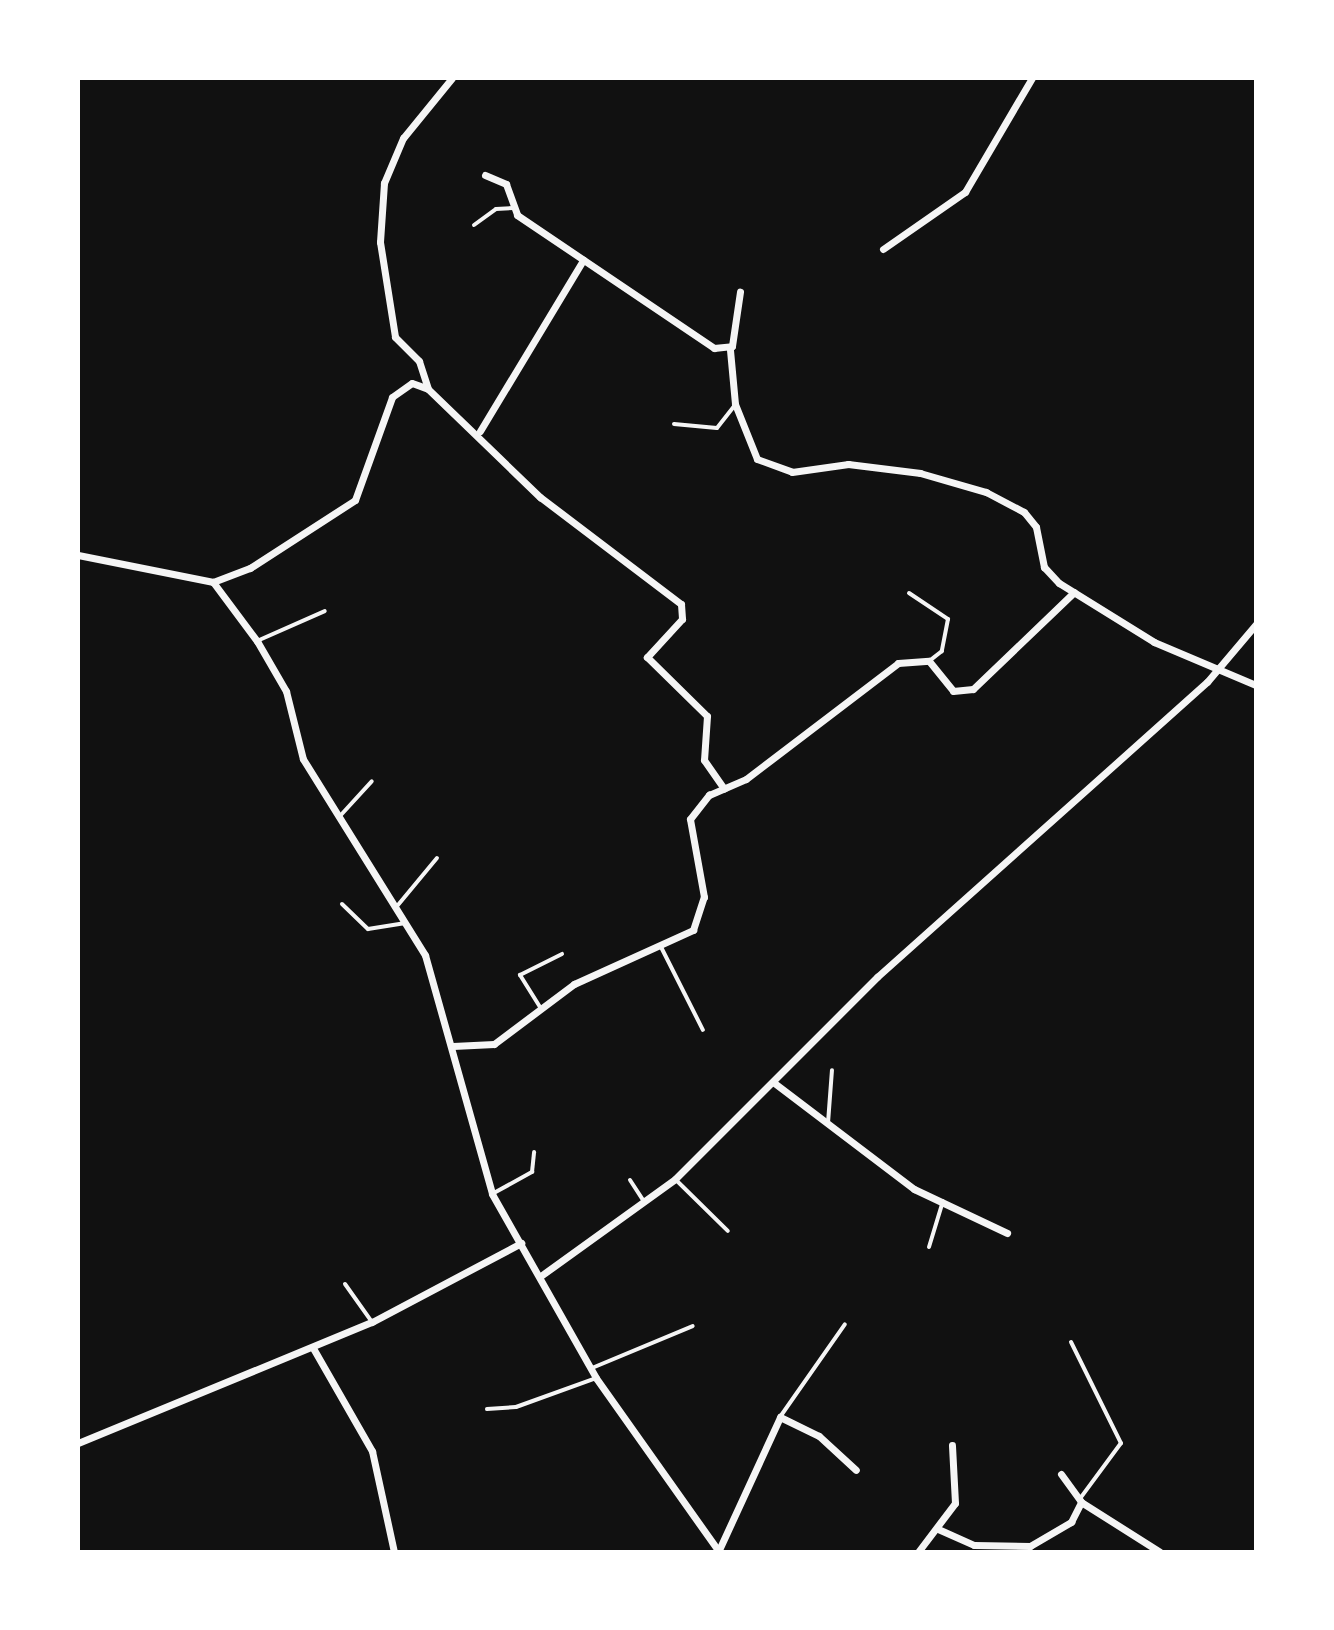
<!DOCTYPE html>
<style>
body{margin:0}
#map{position:relative;width:1334px;height:1630px;overflow:hidden;background:#111;font-family:"Work Sans",sans-serif}
div>[style]{position:absolute}
[style*='--x']{left:calc(var(--x)*1px);top:calc(var(--y)*1px);width:calc(var(--w)*1px);rotate:calc(var(--a)*1deg)}
.service>*{height:4px;margin:-2px;padding:0 2px;transform-origin:2px;border-radius:2px;background:#f5f5f5}
.minor>*{height:7px;margin:-3.5px;padding:0 3.5px;transform-origin:3.5px;border-radius:3.5px;background:#f5f5f5}
span{translate:-50% -50%;white-space:nowrap;text-align:center;line-height:1.15;-webkit-text-stroke:8px #fff;paint-order:stroke}
.frame{position:absolute;inset:0;border:80px solid #fff;pointer-events:none}
</style>
<div id="map">
<div class="service">
<i style="--x:474;--y:225;--w:27;--a:-36"></i>
<i style="--x:496;--y:209;--w:17;--a:-3"></i>
<i style="--x:674;--y:424;--w:43;--a:5.3"></i>
<i style="--x:717;--y:428;--w:28;--a:-52"></i>
<i style="--x:909;--y:593;--w:47;--a:33.7"></i>
<i style="--x:948;--y:619;--w:33;--a:101"></i>
<i style="--x:942;--y:651;--w:16;--a:142"></i>
<i style="--x:257;--y:641;--w:74;--a:-23.8"></i>
<i style="--x:340;--y:816;--w:47;--a:-47.6"></i>
<i style="--x:342;--y:904;--w:36;--a:44"></i>
<i style="--x:368;--y:929;--w:38;--a:-9"></i>
<i style="--x:398;--y:905;--w:61;--a:-50.3"></i>
<i style="--x:660;--y:945;--w:95;--a:63.2"></i>
<i style="--x:540;--y:1007;--w:38;--a:-122"></i>
<i style="--x:520;--y:975;--w:47;--a:-26.6"></i>
<i style="--x:828;--y:1123;--w:53;--a:-85.7"></i>
<i style="--x:675;--y:1179;--w:74;--a:44.5"></i>
<i style="--x:630;--y:1180;--w:24;--a:57"></i>
<i style="--x:492;--y:1194;--w:46;--a:-28.8"></i>
<i style="--x:532;--y:1172;--w:20;--a:-84"></i>
<i style="--x:929;--y:1247;--w:48;--a:-73.1"></i>
<i style="--x:345;--y:1284;--w:47;--a:54.6"></i>
<i style="--x:1071;--y:1342;--w:113;--a:63.7"></i>
<i style="--x:1121;--y:1443;--w:71;--a:126.4"></i>
<i style="--x:592;--y:1368;--w:109;--a:-22.6"></i>
<i style="--x:487;--y:1409;--w:29;--a:-4"></i>
<i style="--x:516;--y:1407;--w:85;--a:-19.9"></i>
<i style="--x:780;--y:1417;--w:113;--a:-55"></i>
</div>
<div class="minor">
<i style="--x:452;--y:78;--w:77;--a:129.2"></i>
<i style="--x:403;--y:138;--w:49;--a:112.9"></i>
<i style="--x:384;--y:183;--w:59;--a:93.9"></i>
<i style="--x:380;--y:242;--w:96;--a:81"></i>
<i style="--x:395;--y:337;--w:34;--a:45"></i>
<i style="--x:419;--y:361;--w:29;--a:72"></i>
<i style="--x:428;--y:389;--w:156;--a:44"></i>
<i style="--x:540;--y:497;--w:177;--a:37.2"></i>
<i style="--x:681;--y:604;--w:15;--a:86"></i>
<i style="--x:682;--y:619;--w:52;--a:132.6"></i>
<i style="--x:647;--y:657;--w:84;--a:44.5"></i>
<i style="--x:707;--y:716;--w:44;--a:93.9"></i>
<i style="--x:704;--y:760;--w:35;--a:55"></i>
<i style="--x:485;--y:175;--w:23;--a:23"></i>
<i style="--x:506;--y:184;--w:33;--a:70"></i>
<i style="--x:517;--y:215;--w:238;--a:34"></i>
<i style="--x:714;--y:348;--w:18;--a:-6"></i>
<i style="--x:732;--y:346;--w:55;--a:-81.6"></i>
<i style="--x:883;--y:249;--w:100;--a:-34.8"></i>
<i style="--x:965;--y:192;--w:132;--a:-59.6"></i>
<i style="--x:730;--y:350;--w:54;--a:84.7"></i>
<i style="--x:735;--y:404;--w:59;--a:68.2"></i>
<i style="--x:757;--y:459;--w:37;--a:20"></i>
<i style="--x:792;--y:472;--w:57;--a:-8.1"></i>
<i style="--x:848;--y:464;--w:73;--a:7.1"></i>
<i style="--x:920;--y:473;--w:69;--a:16.1"></i>
<i style="--x:986;--y:492;--w:43;--a:27.8"></i>
<i style="--x:1024;--y:512;--w:19;--a:51"></i>
<i style="--x:1036;--y:527;--w:41;--a:78.7"></i>
<i style="--x:1044;--y:567;--w:22;--a:47"></i>
<i style="--x:1059;--y:583;--w:112;--a:31.8"></i>
<i style="--x:1154;--y:642;--w:111;--a:22.9"></i>
<i style="--x:480;--y:431;--w:200;--a:-58.9"></i>
<i style="--x:78;--y:555;--w:138;--a:11.3"></i>
<i style="--x:213;--y:582;--w:74;--a:53.3"></i>
<i style="--x:257;--y:641;--w:58;--a:59.9"></i>
<i style="--x:286;--y:691;--w:70;--a:76"></i>
<i style="--x:303;--y:759;--w:231;--a:58.1"></i>
<i style="--x:425;--y:955;--w:248;--a:74.3"></i>
<i style="--x:492;--y:1194;--w:211;--a:60.5"></i>
<i style="--x:596;--y:1378;--w:213;--a:54.7"></i>
<i style="--x:213;--y:582;--w:40;--a:-21"></i>
<i style="--x:250;--y:568;--w:125;--a:-32.9"></i>
<i style="--x:355;--y:500;--w:109;--a:-70.2"></i>
<i style="--x:392;--y:397;--w:24;--a:-35"></i>
<i style="--x:412;--y:383;--w:15;--a:20"></i>
<i style="--x:453;--y:1046;--w:41;--a:-2.8"></i>
<i style="--x:494;--y:1044;--w:100;--a:-36.9"></i>
<i style="--x:574;--y:984;--w:131;--a:-24.4"></i>
<i style="--x:693;--y:930;--w:35;--a:-72"></i>
<i style="--x:704;--y:897;--w:79;--a:-100.2"></i>
<i style="--x:690;--y:819;--w:31;--a:-52"></i>
<i style="--x:709;--y:795;--w:40;--a:-23.4"></i>
<i style="--x:746;--y:779;--w:191;--a:-37.3"></i>
<i style="--x:898;--y:663;--w:31;--a:-4"></i>
<i style="--x:929;--y:661;--w:38;--a:51"></i>
<i style="--x:953;--y:691;--w:20;--a:-6"></i>
<i style="--x:973;--y:689;--w:140;--a:-43.8"></i>
<i style="--x:773;--y:1082;--w:177;--a:37.2"></i>
<i style="--x:914;--y:1189;--w:103;--a:25.3"></i>
<i style="--x:542;--y:1275;--w:164;--a:-35.8"></i>
<i style="--x:675;--y:1179;--w:286;--a:-45"></i>
<i style="--x:877;--y:977;--w:443;--a:-41.8"></i>
<i style="--x:1207;--y:682;--w:76;--a:-49.8"></i>
<i style="--x:313;--y:1348;--w:119;--a:60.2"></i>
<i style="--x:372;--y:1451;--w:103;--a:77.7"></i>
<i style="--x:78;--y:1443;--w:318;--a:-22.4"></i>
<i style="--x:372;--y:1322;--w:169;--a:-27.9"></i>
<i style="--x:1061;--y:1474;--w:34;--a:54"></i>
<i style="--x:1081;--y:1502;--w:93;--a:32.3"></i>
<i style="--x:938;--y:1529;--w:39;--a:24"></i>
<i style="--x:974;--y:1545;--w:56;--a:1"></i>
<i style="--x:1030;--y:1546;--w:48;--a:-30.3"></i>
<i style="--x:1071;--y:1522;--w:22;--a:-63"></i>
<i style="--x:718;--y:1552;--w:149;--a:-65.3"></i>
<i style="--x:780;--y:1417;--w:43;--a:26"></i>
<i style="--x:819;--y:1436;--w:50;--a:42.6"></i>
<i style="--x:918;--y:1552;--w:61;--a:-52.9"></i>
<i style="--x:955;--y:1503;--w:58;--a:-93"></i>
</div>
<div class="frame"></div>
</div>
